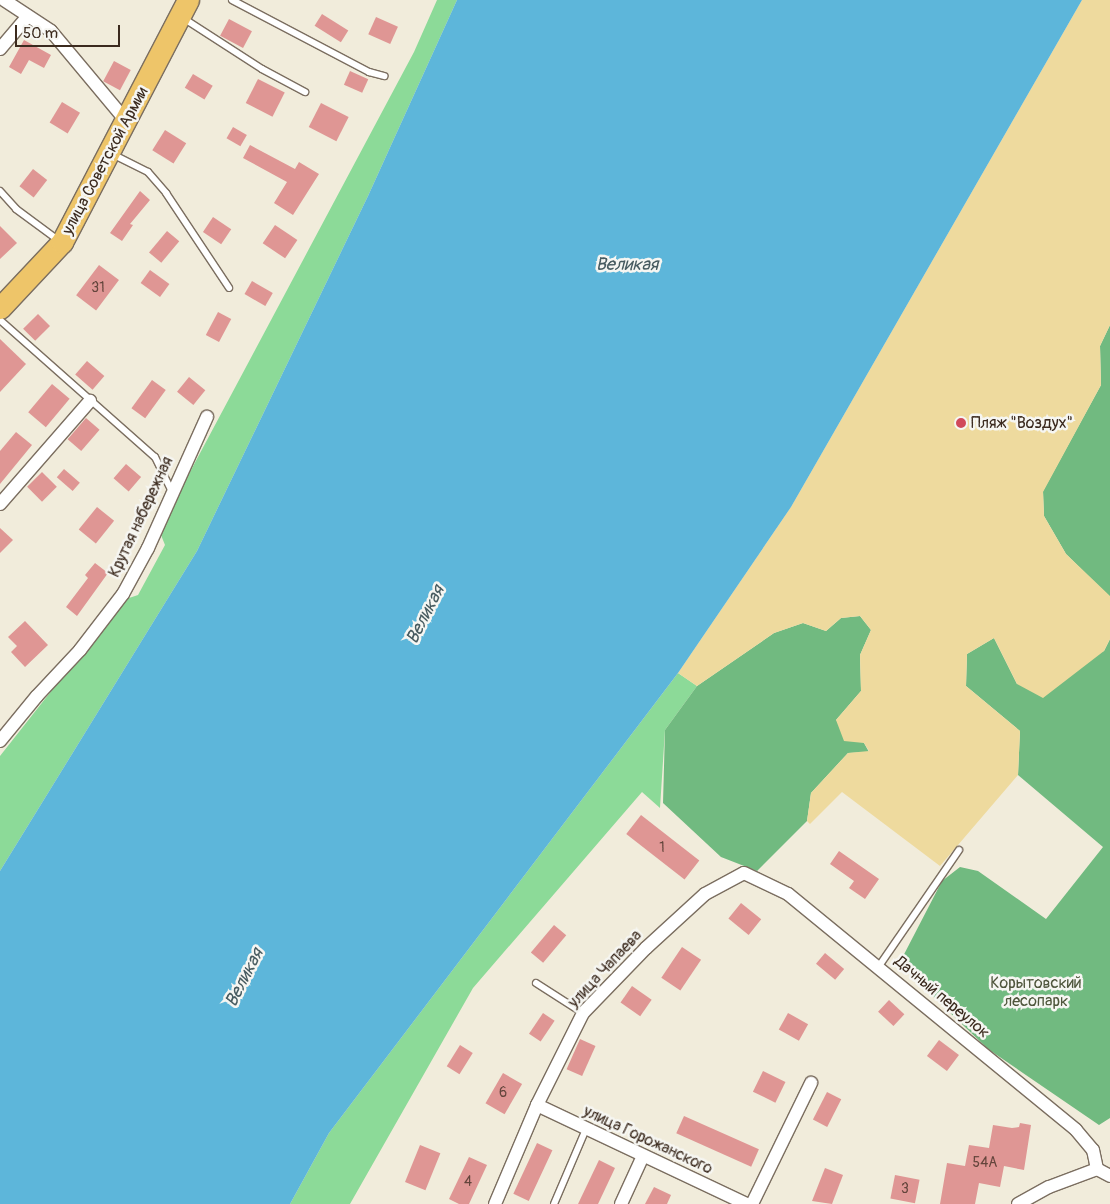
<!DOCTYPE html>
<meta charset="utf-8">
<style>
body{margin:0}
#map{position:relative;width:1110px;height:1204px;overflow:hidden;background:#f1ecdb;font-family:Pangolin,sans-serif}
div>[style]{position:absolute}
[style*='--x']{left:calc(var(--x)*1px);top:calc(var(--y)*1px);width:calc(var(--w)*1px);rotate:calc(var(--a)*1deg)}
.green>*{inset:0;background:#8cda98}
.forest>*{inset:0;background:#71ba80}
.sand>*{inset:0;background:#eeda9e}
.water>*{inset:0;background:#5db6da}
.building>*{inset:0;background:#df9694;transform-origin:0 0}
.roads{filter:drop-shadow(1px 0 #7b6e60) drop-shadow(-1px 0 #7b6e60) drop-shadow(0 1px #7b6e60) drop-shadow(0 -1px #7b6e60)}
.service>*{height:6px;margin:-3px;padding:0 3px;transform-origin:3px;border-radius:3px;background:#fff}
.minor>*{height:12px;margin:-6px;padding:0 6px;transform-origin:6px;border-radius:6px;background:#fff}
.primary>*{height:21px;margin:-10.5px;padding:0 10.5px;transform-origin:10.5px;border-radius:10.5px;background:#eec569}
.dots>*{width:14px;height:14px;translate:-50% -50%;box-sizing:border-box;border:2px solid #f6f6f2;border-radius:50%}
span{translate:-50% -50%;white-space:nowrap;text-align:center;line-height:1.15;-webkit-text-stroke:5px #f6f6f2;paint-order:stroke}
.number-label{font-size:14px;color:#64453c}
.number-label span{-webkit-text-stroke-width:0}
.street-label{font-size:16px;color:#3b2a1e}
.poi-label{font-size:16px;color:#3b2a1e}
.left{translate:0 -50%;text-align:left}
.park-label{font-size:16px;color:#4f563c}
.water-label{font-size:18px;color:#475b60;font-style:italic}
.scale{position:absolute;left:15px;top:25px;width:105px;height:22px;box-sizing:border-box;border:2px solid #3b2a1e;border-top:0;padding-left:6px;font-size:15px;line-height:18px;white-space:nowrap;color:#3b2a1e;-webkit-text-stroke:4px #f6f6f2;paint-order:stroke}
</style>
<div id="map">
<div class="green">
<i style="clip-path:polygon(437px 0,457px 0,368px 196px,197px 551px,0 871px,0 756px,123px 600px,138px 595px,165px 545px,159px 530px,414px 52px)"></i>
<i style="clip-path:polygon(678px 673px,697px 686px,665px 730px,660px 808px,642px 792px,473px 988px,350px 1204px,290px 1204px,329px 1133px)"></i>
</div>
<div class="forest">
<i style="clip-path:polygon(1110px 325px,1110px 597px,1066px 554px,1044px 516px,1043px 491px,1101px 385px,1100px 346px)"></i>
<i style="clip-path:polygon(860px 616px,871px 630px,860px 655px,861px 691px,836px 720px,864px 743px,869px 752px,848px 753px,811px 793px,807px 821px,757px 871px,721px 857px,663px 803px,665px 730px,697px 686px,774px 633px,803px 623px,826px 631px,841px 618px)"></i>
<i style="clip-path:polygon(994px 638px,1017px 684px,1104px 651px,1110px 639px,1110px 1118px,1099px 1125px,988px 1049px,899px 964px,942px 881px,960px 867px,978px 871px,1046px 919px,1103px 847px,1018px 775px,1020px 731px,966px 686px,967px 654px)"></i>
</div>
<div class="sand">
<i style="clip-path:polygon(1082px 0,1110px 0,1110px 325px,1100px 346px,1101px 385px,1043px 492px,1044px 516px,1066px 554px,1110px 596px,1110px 639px,1104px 651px,1043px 698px,1017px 684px,994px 638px,967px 654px,966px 686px,1020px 731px,1018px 775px,940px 866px,842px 792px,810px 824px,807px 821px,811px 793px,848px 753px,869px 751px,864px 743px,844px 741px,836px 720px,861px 691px,860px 655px,871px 630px,860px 616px,841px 618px,826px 631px,803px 623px,774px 633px,697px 686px,678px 673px,791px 507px)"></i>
</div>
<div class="water">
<i style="clip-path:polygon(457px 0,1082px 0,791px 507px,678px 673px,329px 1133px,290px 1204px,0 1204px,0 871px,197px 551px,368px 196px)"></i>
</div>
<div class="building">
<i style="left:322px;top:14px;width:31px;height:14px;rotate:32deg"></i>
<i style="left:376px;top:17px;width:24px;height:19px;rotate:24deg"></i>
<i style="left:229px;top:19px;width:26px;height:19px;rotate:28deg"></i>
<i style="clip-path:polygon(24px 40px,51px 55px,44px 68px,29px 60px,21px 74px,9px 67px)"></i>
<i style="left:114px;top:61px;width:19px;height:23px;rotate:28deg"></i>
<i style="left:350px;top:71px;width:20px;height:15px;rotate:24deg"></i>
<i style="left:193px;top:74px;width:23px;height:16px;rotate:31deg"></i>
<i style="left:258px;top:79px;width:30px;height:27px;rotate:27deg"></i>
<i style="left:62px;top:102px;width:21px;height:24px;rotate:31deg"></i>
<i style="left:321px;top:103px;width:31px;height:27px;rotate:27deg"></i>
<i style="left:233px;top:127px;width:16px;height:13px;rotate:30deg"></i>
<i style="left:165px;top:130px;width:25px;height:24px;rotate:32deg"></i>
<i style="clip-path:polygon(250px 145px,295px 169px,299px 162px,319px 174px,293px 215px,274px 203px,287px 182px,243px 158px)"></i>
<i style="left:33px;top:169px;width:18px;height:22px;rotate:38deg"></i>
<i style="clip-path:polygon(140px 191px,150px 200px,130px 224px,133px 225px,122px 241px,110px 233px)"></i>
<i style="left:213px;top:217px;width:22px;height:18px;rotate:34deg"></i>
<i style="left:275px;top:225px;width:27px;height:22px;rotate:34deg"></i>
<i style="clip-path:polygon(0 226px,17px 243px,0 259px)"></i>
<i style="left:167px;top:231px;width:16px;height:28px;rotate:40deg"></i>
<i style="left:99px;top:265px;width:25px;height:38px;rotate:37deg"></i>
<i style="left:150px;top:270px;width:24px;height:16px;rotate:36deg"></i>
<i style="left:252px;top:281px;width:24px;height:15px;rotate:30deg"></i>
<i style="left:218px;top:312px;width:15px;height:26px;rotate:28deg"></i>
<i style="left:38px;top:314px;width:17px;height:21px;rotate:45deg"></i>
<i style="clip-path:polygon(0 339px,26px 364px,0 392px)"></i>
<i style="left:87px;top:361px;width:23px;height:18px;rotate:41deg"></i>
<i style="left:189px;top:377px;width:21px;height:19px;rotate:39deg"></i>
<i style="left:152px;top:380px;width:17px;height:35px;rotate:36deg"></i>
<i style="left:52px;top:384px;width:23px;height:37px;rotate:40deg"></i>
<i style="left:86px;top:418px;width:18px;height:28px;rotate:41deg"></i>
<i style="clip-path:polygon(16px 432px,32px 445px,0 484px,0 451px)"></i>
<i style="left:126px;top:464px;width:20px;height:19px;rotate:41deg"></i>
<i style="left:64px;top:469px;width:21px;height:11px;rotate:41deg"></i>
<i style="left:42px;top:472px;width:21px;height:21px;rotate:45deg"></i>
<i style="left:97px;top:507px;width:22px;height:29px;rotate:39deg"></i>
<i style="clip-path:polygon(0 528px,13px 540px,0 553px)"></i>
<i style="clip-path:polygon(95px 563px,108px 573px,77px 616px,66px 607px,88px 578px,85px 575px)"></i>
<i style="clip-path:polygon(25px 621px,48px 645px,25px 667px,11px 652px,17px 646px,8px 637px)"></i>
<i style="left:641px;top:815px;width:74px;height:24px;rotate:38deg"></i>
<i style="clip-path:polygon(839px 851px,879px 879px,865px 899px,849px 888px,854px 881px,830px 864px)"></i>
<i style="left:741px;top:903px;width:26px;height:20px;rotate:39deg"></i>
<i style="left:554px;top:925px;width:16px;height:36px;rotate:40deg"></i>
<i style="left:682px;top:947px;width:23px;height:37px;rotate:34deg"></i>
<i style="left:825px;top:953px;width:25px;height:14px;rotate:40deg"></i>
<i style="left:632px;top:986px;width:24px;height:20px;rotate:35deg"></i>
<i style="left:889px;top:1000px;width:21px;height:16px;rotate:43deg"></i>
<i style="left:543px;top:1013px;width:14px;height:25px;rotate:34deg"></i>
<i style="left:788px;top:1013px;width:23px;height:19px;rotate:29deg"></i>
<i style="left:580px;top:1039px;width:17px;height:33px;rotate:24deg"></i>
<i style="left:939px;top:1040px;width:25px;height:20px;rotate:37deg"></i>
<i style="left:460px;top:1045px;width:15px;height:25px;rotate:32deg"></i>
<i style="left:763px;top:1071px;width:25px;height:23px;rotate:26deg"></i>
<i style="left:503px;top:1073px;width:22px;height:35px;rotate:30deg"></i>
<i style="left:827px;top:1092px;width:16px;height:31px;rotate:27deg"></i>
<i style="left:684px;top:1116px;width:82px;height:19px;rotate:24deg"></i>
<i style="clip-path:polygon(1020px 1123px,1031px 1125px,1024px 1170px,1004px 1166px,1000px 1187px,979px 1183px,975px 1204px,940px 1204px,947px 1163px,965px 1166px,969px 1145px,989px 1148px,993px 1125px,1012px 1128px,1019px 1127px)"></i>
<i style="left:537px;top:1143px;width:17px;height:56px;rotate:25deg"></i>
<i style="left:420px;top:1145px;width:22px;height:40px;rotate:22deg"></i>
<i style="clip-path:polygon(469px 1157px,487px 1165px,469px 1204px,459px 1204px,449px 1199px)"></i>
<i style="clip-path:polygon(599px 1160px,615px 1168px,598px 1204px,578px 1204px)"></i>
<i style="clip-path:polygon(825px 1168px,843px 1175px,832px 1204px,812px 1201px)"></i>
<i style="left:895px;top:1175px;width:25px;height:24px;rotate:11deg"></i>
<i style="clip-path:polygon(654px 1187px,671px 1195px,667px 1204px,645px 1204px)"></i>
</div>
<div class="roads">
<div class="service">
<i style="--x:232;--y:0;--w:155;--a:27.7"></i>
<i style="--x:369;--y:72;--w:16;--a:15"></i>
<i style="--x:183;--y:18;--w:94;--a:32.8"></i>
<i style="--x:262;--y:69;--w:49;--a:28.1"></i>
<i style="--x:112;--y:154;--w:40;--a:26.6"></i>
<i style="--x:148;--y:172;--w:28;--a:49"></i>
<i style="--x:166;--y:193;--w:114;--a:56.4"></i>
<i style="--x:0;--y:191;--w:24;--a:48"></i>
<i style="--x:16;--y:209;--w:52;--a:36.4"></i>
<i style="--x:0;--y:320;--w:207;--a:41.5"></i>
<i style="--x:155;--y:457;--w:39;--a:64"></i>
<i style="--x:879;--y:966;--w:141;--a:-55.4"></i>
<i style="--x:536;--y:983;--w:56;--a:32.6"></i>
<i style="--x:554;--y:1204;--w:82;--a:-66.9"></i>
</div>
<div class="minor">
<i style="--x:4;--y:0;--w:56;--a:33.4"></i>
<i style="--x:51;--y:31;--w:119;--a:50.1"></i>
<i style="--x:0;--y:49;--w:43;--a:-49.7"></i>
<i style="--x:0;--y:504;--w:137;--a:-48.9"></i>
<i style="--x:0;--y:741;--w:58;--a:-50.6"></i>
<i style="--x:37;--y:696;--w:63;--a:-46.9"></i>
<i style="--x:80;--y:650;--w:71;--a:-52.5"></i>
<i style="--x:123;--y:594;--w:52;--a:-61.5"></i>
<i style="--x:148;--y:548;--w:144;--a:-65.8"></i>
<i style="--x:537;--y:1105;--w:231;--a:25.3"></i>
<i style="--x:495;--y:1204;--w:108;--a:-67"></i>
<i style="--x:537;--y:1105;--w:103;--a:-63.4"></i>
<i style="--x:583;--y:1013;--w:91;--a:-45.9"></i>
<i style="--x:646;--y:948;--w:80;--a:-42.5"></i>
<i style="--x:705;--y:894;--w:44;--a:-28.3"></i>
<i style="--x:744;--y:873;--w:49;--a:25.5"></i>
<i style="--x:788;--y:894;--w:372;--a:39.3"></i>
<i style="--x:1076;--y:1130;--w:26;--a:50"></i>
<i style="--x:1093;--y:1150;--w:19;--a:78"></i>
<i style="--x:621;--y:1204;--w:53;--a:-65.4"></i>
<i style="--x:752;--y:1204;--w:135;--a:-64"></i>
<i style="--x:1018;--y:1204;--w:35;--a:-29"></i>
<i style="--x:1049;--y:1187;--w:51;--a:-20.6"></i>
<i style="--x:1097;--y:1169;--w:15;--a:28"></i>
</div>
<div class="primary">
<i style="--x:0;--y:308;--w:91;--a:-46.8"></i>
<i style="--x:62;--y:242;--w:273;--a:-62.5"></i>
</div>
</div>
<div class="dots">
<i style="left:961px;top:423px;background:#d1495b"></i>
</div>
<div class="number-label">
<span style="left:98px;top:288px">31</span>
<span style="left:662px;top:848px">1</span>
<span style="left:503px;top:1093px">6</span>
<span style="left:985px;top:1163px">54А</span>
<span style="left:468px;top:1182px">4</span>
<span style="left:905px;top:1189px">3</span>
</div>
<div class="street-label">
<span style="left:105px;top:161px;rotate:-62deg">улица Советской Армии</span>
<span style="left:141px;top:517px;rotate:-65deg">Крутая набережная</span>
<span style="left:605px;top:969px;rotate:-47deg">улица Чапаева</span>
<span style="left:942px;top:997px;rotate:40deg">Дачный переулок</span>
<span style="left:648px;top:1140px;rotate:25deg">улица Горожанского</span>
</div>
<div class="poi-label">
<span class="left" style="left:971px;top:423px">Пляж "Воздух"</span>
</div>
<div class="park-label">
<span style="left:1036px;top:992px">Корытовский<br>лесопарк</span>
</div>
<div class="water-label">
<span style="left:627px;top:265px">Великая</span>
<span style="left:426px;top:615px;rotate:-63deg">Великая</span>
<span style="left:245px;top:978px;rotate:-63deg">Великая</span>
</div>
<div class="scale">50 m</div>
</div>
